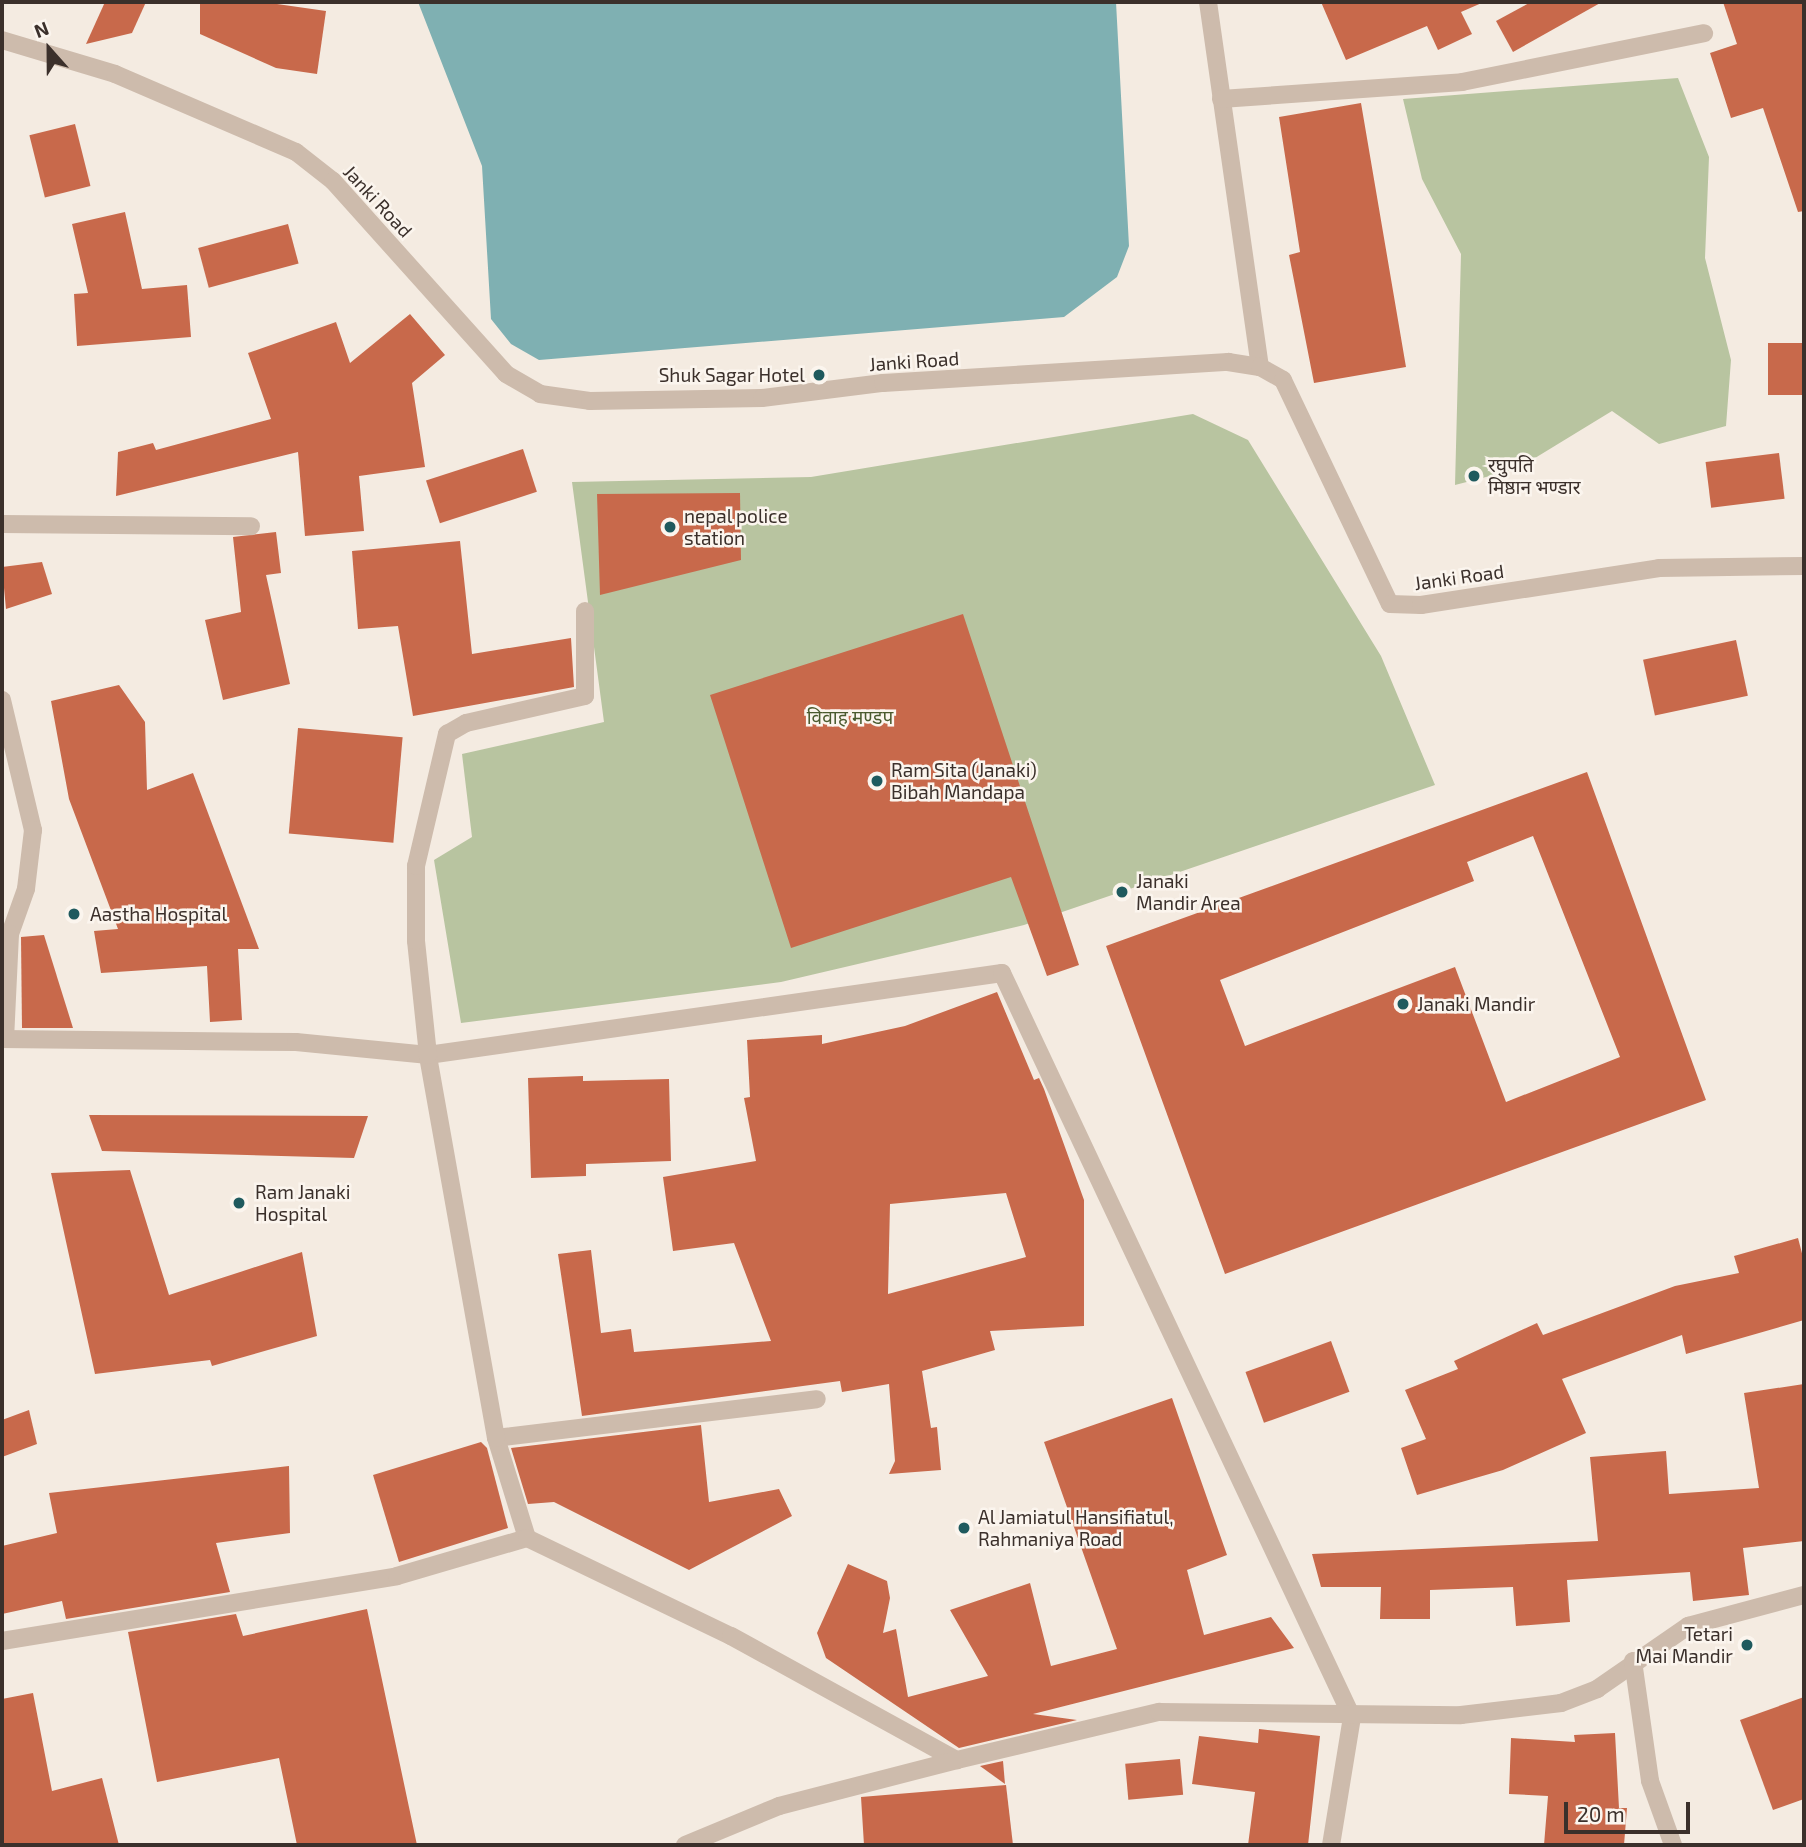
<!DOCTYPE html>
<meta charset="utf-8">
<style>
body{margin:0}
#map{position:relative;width:1806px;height:1847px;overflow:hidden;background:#f4ebe1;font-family:"Exo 2","Noto Sans Devanagari",sans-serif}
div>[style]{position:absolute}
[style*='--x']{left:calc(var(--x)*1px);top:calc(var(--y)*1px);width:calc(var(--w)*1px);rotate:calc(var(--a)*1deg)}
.green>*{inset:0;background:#b8c4a0}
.water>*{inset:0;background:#7fb0b2}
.building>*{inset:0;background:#c8694b;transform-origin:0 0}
.minor>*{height:18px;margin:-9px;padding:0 9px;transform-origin:9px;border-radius:9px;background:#cdbbac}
.tertiary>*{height:18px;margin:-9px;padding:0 9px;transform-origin:9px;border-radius:9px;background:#cdbbac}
.dots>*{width:19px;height:19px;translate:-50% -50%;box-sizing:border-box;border:4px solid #fbf5ee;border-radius:50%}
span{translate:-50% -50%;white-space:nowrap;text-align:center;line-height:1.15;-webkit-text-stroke:5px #fbf5ee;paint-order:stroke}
.street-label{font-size:19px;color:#3b302b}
.poi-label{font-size:19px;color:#3b302b}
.right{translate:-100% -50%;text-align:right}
.left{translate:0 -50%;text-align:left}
.park-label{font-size:19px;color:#4a5a2e}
.frame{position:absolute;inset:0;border:4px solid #3b302b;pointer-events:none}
.north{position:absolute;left:14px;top:14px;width:70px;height:70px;-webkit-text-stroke:5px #fbf5ee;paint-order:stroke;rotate:339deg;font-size:19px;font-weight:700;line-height:28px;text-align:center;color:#3b302b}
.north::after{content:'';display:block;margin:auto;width:24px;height:32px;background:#3b302b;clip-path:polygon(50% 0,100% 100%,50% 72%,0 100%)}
.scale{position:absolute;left:1564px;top:1802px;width:126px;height:32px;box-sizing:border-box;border:4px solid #3b302b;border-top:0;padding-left:9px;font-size:21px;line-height:24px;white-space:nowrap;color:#3b302b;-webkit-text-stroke:5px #fbf5ee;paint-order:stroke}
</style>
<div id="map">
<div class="green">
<i style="clip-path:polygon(1678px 78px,1709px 157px,1705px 258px,1731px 360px,1726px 426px,1659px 444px,1612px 411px,1517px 469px,1455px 485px,1461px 254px,1422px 179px,1403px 99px)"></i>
<i style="clip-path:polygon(1193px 414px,1248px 440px,1381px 656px,1435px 785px,1024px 925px,781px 982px,461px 1023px,434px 860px,472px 837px,462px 754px,604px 722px,572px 482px,811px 477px)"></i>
</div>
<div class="water">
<i style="clip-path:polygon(418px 2px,1116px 2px,1129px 246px,1117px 277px,1064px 317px,539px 360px,511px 344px,491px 319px,482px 166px)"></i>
</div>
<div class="building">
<i style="clip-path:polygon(105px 2px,146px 2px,132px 33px,86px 44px)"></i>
<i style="clip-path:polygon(200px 2px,263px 2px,326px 11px,317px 74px,276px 68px,200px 34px)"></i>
<i style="clip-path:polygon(1321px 2px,1484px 2px,1461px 12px,1472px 34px,1438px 50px,1427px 26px,1346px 60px)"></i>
<i style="clip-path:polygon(1531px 2px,1602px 2px,1513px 52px,1496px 21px)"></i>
<i style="clip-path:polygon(1723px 2px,1804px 2px,1804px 211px,1798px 212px,1763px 108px,1731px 118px,1710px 53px,1737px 44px)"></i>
<i style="clip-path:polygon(1361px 103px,1406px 367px,1314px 383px,1289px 255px,1300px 252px,1279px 117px)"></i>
<i style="left:75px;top:124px;width:64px;height:47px;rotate:76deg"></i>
<i style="clip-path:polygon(125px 212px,142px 289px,187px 285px,191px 337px,77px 346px,74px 294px,88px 293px,72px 224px)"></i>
<i style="left:288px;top:224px;width:41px;height:93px;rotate:75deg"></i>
<i style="clip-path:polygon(410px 314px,445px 355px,412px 383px,425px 467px,359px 476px,364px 531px,305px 536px,298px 452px,116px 496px,118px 452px,153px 443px,156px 450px,271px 419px,248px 353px,336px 322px,350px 363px)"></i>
<i style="left:1804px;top:343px;width:52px;height:36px;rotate:90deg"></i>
<i style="left:523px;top:449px;width:45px;height:102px;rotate:72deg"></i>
<i style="left:1779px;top:453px;width:46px;height:74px;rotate:83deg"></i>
<i style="clip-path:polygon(740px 493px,741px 560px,600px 595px,597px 494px)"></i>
<i style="clip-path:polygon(276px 532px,281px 573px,266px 575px,290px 684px,223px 700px,205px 620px,241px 612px,233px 537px)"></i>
<i style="clip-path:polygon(460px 541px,472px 654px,571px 638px,574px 687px,413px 716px,398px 626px,358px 629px,352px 551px)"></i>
<i style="clip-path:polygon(42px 562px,52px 594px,6px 609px,2px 567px)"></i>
<i style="clip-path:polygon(963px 614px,1079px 965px,1047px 976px,1011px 877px,791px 948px,710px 695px)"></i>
<i style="left:1736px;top:640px;width:57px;height:95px;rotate:78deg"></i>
<i style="clip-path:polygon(119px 685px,145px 722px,147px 790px,193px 773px,259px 949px,238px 949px,242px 1020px,210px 1022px,207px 966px,101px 973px,94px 931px,118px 929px,69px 799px,51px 701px)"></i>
<i style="left:298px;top:728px;width:105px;height:106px;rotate:5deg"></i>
<i style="clip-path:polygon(evenodd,1587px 772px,1706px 1100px,1225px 1274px,1106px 946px,1587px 772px,1533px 836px,1620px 1057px,1506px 1102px,1455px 967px,1245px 1046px,1220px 980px,1474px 881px,1467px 862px,1533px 836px)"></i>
<i style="clip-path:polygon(44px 935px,73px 1028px,22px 1028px,21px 937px)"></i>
<i style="clip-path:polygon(evenodd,997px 992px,1034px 1080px,1039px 1078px,1044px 1089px,1084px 1200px,1084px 1326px,990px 1331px,995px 1350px,922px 1371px,931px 1428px,937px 1427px,941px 1470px,889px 1474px,895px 1461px,889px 1384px,842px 1392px,840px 1381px,582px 1416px,558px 1254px,591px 1250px,601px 1333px,631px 1329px,634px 1352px,771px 1341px,734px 1243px,673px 1251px,663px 1177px,756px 1161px,744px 1098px,750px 1097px,747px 1040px,822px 1035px,822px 1044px,905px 1026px,997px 992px,1006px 1193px,1026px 1257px,888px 1294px,890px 1204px,1006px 1193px)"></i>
<i style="clip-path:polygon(583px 1076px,583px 1081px,669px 1079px,671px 1161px,586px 1164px,586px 1176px,531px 1178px,528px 1078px)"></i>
<i style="clip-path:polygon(89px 1115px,368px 1116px,354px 1158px,102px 1151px)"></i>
<i style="clip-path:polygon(130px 1170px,169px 1295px,302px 1252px,317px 1336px,212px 1366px,210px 1360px,95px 1374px,51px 1173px)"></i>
<i style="clip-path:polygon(1798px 1238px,1804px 1261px,1804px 1320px,1686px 1354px,1682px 1335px,1562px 1379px,1586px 1433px,1503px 1470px,1417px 1495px,1401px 1448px,1426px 1439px,1405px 1390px,1458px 1369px,1454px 1361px,1537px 1323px,1543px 1335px,1675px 1286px,1739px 1273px,1734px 1256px)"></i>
<i style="left:1331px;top:1341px;width:54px;height:91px;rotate:70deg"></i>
<i style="clip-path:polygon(1804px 1384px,1804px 1541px,1743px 1548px,1749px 1595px,1693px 1601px,1690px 1572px,1567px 1580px,1570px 1622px,1516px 1626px,1513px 1587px,1430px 1590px,1430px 1619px,1380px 1619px,1381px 1587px,1321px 1587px,1312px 1554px,1598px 1541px,1590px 1457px,1666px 1451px,1669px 1494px,1759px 1488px,1744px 1393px)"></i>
<i style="clip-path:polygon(1172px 1398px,1227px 1555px,1187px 1570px,1204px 1635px,1271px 1617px,1294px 1648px,1033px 1714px,1077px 1720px,959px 1748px,826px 1658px,817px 1633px,848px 1564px,887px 1581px,890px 1598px,883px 1633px,896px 1629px,908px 1697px,988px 1676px,950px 1610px,1030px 1583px,1051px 1666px,1117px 1649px,1044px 1442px)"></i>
<i style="clip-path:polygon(29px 1410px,37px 1444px,2px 1457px,2px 1420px)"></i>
<i style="clip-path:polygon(701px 1425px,709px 1502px,779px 1489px,792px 1516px,689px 1570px,554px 1502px,528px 1504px,511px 1448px)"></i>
<i style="clip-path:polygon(481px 1442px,487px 1448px,508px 1528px,399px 1562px,373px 1475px)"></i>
<i style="clip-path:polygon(289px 1466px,290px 1533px,216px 1543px,230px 1592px,66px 1619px,62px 1601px,2px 1614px,2px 1546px,57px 1533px,49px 1493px)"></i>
<i style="clip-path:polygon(367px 1609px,417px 1845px,297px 1845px,279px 1758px,157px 1782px,128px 1632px,236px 1614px,243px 1636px)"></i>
<i style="clip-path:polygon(33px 1693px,52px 1791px,102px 1778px,119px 1845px,2px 1845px,2px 1699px)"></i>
<i style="clip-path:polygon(1804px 1697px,1804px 1799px,1773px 1810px,1740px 1720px)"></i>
<i style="clip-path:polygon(1259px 1729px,1320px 1736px,1308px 1845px,1248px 1845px,1255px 1792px,1192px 1784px,1199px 1736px,1258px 1743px)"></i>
<i style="clip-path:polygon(1615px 1733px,1619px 1808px,1627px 1808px,1624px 1845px,1544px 1845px,1548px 1796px,1509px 1794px,1511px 1738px,1575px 1742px,1574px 1735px)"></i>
<i style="left:1180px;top:1759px;width:36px;height:55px;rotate:85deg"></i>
<i style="clip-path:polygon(1003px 1761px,1005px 1784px,980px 1766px)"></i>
<i style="clip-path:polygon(1006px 1785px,1013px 1845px,864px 1845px,861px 1797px)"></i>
</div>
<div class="minor">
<i style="--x:1208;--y:2;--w:369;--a:81.9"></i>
<i style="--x:1221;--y:99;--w:242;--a:-4"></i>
<i style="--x:1462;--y:82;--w:247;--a:-11.4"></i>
<i style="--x:2;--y:524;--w:249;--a:0.5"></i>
<i style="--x:2;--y:700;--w:134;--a:76.6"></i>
<i style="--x:33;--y:830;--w:59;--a:96.8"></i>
<i style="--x:26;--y:889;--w:48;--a:109.6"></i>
<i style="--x:10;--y:934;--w:105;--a:92.7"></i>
<i style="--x:2;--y:1039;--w:294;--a:0.6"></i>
<i style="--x:296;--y:1042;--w:133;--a:5.6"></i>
<i style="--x:428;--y:1055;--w:580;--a:-8.13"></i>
<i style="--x:1002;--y:973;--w:822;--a:64.81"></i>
<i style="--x:1352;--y:1717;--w:130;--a:99.3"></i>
<i style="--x:496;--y:1438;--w:323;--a:-6.9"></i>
<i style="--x:527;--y:1538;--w:105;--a:-107.2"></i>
<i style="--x:496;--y:1438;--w:389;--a:-100.1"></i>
<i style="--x:428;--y:1055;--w:115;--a:-96"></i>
<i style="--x:416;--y:941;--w:75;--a:-90"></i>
<i style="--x:416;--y:866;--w:136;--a:-76.8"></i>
<i style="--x:447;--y:734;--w:22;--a:-30"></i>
<i style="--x:466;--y:723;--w:122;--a:-12.8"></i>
<i style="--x:585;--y:696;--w:85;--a:-90"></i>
<i style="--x:2;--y:1641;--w:400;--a:-9.3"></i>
<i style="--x:397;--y:1576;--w:135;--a:-16.3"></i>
<i style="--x:527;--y:1538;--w:226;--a:25.7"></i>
<i style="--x:731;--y:1636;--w:258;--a:28.8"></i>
<i style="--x:957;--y:1760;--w:208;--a:-13.4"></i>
<i style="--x:1159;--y:1712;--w:302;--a:0.6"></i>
<i style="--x:1461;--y:1715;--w:101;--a:-6.8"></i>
<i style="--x:1561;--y:1703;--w:39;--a:-21"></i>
<i style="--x:1597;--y:1689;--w:111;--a:-34.7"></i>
<i style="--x:1688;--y:1626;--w:120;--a:-15"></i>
<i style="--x:1633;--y:1661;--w:121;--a:81.9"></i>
<i style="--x:1650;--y:1781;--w:68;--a:70.2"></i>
<i style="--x:685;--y:1845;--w:102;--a:-22.5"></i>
<i style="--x:779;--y:1806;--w:184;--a:-14.5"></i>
</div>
<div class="tertiary">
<i style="--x:2;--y:40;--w:118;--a:16.7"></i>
<i style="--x:115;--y:74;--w:197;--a:23.3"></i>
<i style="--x:296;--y:152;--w:47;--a:38.1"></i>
<i style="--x:333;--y:181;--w:259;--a:48.1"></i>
<i style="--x:506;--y:374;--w:39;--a:30"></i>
<i style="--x:540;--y:394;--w:50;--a:8"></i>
<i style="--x:590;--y:401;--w:172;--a:-1"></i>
<i style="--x:762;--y:398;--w:122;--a:-7.1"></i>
<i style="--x:883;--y:383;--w:346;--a:-3.5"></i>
<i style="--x:1228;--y:362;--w:32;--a:9"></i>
<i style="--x:1260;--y:367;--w:26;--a:29"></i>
<i style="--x:1283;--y:380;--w:248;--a:64.5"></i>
<i style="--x:1390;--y:604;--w:31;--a:2"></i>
<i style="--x:1421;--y:605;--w:241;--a:-8.8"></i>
<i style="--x:1659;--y:568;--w:145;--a:-0.8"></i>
</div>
<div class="dots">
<i style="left:819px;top:375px;background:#1f5a5e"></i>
<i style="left:1474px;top:476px;background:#1f5a5e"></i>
<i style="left:670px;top:527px;background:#1f5a5e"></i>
<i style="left:877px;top:781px;background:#1f5a5e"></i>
<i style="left:1122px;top:892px;background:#1f5a5e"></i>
<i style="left:74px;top:914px;background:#1f5a5e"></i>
<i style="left:1403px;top:1004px;background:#1f5a5e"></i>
<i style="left:239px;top:1203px;background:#1f5a5e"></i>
<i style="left:964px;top:1528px;background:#1f5a5e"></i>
<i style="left:1747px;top:1645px;background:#1f5a5e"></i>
</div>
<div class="street-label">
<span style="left:378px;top:201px;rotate:47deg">Janki Road</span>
<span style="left:914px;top:361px;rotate:-4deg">Janki Road</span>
<span style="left:1459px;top:577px;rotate:-8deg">Janki Road</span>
</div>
<div class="poi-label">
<span class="right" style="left:805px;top:375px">Shuk Sagar Hotel</span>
<span class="left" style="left:1488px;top:476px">रघुपति<br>मिष्ठान भण्डार</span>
<span class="left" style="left:684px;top:527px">nepal police<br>station</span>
<span class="left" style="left:891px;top:781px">Ram Sita (Janaki)<br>Bibah Mandapa</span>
<span class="left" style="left:1136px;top:892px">Janaki<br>Mandir Area</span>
<span class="left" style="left:90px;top:914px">Aastha Hospital</span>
<span class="left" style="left:1417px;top:1004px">Janaki Mandir</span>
<span class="left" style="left:255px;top:1203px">Ram Janaki<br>Hospital</span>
<span class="left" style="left:978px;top:1528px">Al Jamiatul Hansifiatul,<br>Rahmaniya Road</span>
<span class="right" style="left:1733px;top:1645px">Tetari<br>Mai Mandir</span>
</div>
<div class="park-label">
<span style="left:850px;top:717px">विवाह मण्डप</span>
</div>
<div class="frame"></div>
<div class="north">N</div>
<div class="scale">20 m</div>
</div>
